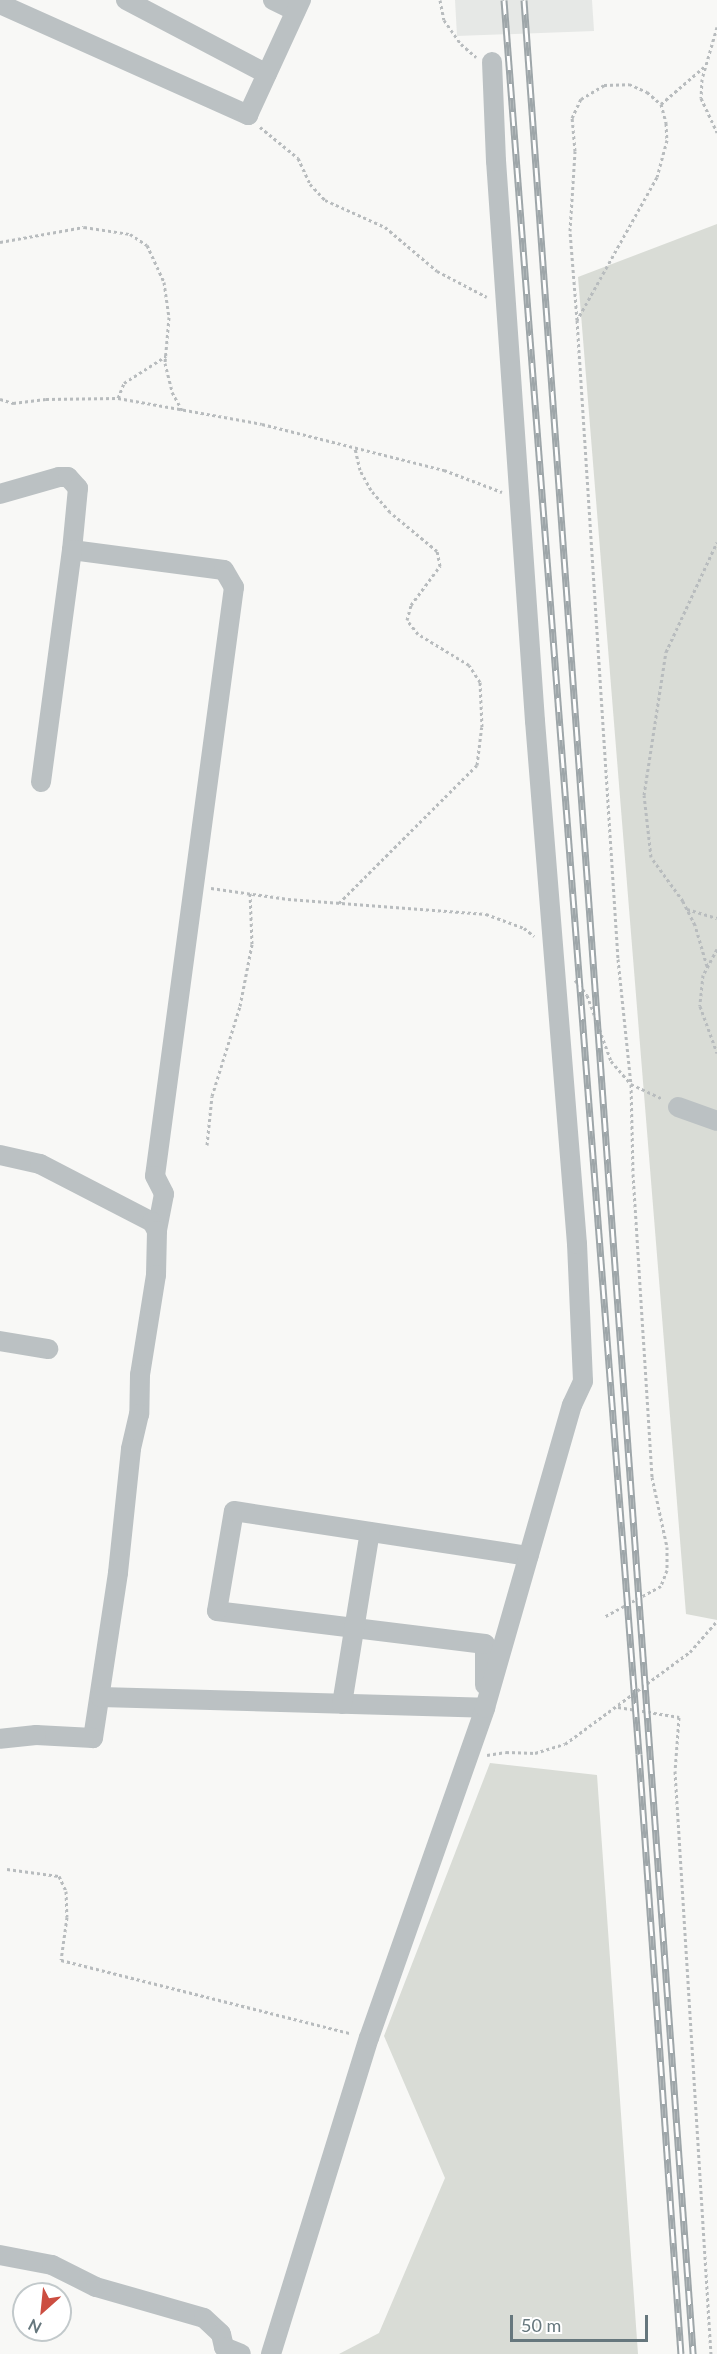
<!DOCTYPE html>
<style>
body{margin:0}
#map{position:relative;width:717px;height:2354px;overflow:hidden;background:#f8f8f6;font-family:Lato,sans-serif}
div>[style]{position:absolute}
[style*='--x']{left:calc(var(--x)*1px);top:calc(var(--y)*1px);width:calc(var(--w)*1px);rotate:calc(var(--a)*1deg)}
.built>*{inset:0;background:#e6e8e6}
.green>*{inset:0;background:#d9dcd6}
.path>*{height:3px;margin-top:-1.5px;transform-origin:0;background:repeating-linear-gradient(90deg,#b8bcbe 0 3px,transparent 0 6px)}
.minor>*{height:20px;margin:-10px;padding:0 10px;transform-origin:10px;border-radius:10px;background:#bbc1c3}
.rail>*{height:7px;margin-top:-3.5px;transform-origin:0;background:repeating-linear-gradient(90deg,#fff 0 14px,#9ea6a9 0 28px);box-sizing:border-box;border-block:2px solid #9ea6a9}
span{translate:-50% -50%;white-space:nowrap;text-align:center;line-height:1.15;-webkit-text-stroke:6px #fff;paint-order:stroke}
.north{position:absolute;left:12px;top:2282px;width:60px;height:60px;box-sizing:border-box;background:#fff;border:2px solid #c2c9cb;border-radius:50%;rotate:207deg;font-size:16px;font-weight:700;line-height:24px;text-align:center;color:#66777d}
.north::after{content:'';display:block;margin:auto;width:21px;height:27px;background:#cc4e41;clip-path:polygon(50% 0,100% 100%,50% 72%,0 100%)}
.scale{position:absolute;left:510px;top:2315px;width:138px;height:27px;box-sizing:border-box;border:3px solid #66777d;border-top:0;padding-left:8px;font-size:18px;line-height:21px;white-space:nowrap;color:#66777d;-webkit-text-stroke:4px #fff;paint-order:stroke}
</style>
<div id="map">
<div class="built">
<i style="clip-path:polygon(455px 0,592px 0,594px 31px,457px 36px)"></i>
</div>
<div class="green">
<i style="clip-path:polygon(717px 224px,717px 1620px,686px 1614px,578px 277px)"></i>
<i style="clip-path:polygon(490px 1763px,597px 1775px,638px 2354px,339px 2354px,379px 2333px,445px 2178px,384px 2036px)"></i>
</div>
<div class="path">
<i style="--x:440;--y:0;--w:20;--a:79"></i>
<i style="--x:444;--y:20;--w:29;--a:55"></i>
<i style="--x:461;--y:44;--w:20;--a:41"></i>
<i style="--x:717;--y:27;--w:54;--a:106.1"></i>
<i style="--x:702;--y:79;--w:19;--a:93"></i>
<i style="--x:701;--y:98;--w:38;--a:65"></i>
<i style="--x:661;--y:104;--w:58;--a:-40.8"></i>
<i style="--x:260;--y:127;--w:49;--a:39.2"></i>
<i style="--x:298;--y:158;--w:29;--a:65"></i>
<i style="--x:310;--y:184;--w:22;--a:47"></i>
<i style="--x:325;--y:200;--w:66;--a:24.2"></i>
<i style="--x:385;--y:227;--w:68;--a:40.2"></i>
<i style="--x:437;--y:271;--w:56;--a:27.5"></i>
<i style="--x:0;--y:242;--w:85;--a:-10.1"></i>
<i style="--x:84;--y:227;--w:47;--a:8.7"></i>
<i style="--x:130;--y:234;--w:20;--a:33"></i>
<i style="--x:147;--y:245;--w:41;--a:65.3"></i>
<i style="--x:164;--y:282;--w:35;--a:82"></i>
<i style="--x:169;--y:317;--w:46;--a:95"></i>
<i style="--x:165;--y:363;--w:30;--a:76"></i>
<i style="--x:172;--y:392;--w:21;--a:61"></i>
<i style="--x:577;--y:320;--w:89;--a:-94.5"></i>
<i style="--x:570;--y:231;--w:80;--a:-86.4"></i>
<i style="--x:575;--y:151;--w:33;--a:-95"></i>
<i style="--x:572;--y:118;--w:21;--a:-65"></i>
<i style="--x:581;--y:99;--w:27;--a:-31"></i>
<i style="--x:604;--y:85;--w:25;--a:-2"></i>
<i style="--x:629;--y:84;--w:20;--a:24"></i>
<i style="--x:647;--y:92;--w:18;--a:41"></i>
<i style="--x:661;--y:104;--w:20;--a:75"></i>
<i style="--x:666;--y:123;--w:17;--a:87"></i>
<i style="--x:667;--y:140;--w:38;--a:105"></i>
<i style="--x:657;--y:177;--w:164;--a:119.2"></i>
<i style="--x:577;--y:320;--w:640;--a:86.33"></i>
<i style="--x:618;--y:959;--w:126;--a:84.1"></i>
<i style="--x:631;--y:1084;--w:90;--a:88.7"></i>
<i style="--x:633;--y:1174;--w:304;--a:86.4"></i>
<i style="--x:652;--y:1477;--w:72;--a:77.9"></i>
<i style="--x:667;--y:1547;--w:23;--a:90"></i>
<i style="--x:667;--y:1570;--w:17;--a:111"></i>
<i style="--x:661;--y:1586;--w:65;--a:151.5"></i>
<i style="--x:118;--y:398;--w:16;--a:-68"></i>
<i style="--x:124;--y:383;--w:50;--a:-32.7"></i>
<i style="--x:0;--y:399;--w:14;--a:17"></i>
<i style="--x:13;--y:403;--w:33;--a:-7"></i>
<i style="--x:46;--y:399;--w:72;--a:-0.8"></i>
<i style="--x:118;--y:398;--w:146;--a:10.2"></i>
<i style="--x:262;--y:424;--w:188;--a:14.2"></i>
<i style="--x:444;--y:470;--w:62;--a:20.8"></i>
<i style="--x:211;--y:888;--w:78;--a:8.1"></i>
<i style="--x:288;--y:899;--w:199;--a:4.3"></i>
<i style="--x:486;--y:914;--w:40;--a:20.2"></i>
<i style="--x:524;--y:928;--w:13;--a:39"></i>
<i style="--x:339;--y:903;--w:195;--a:-45"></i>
<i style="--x:477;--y:765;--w:38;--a:-83"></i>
<i style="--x:482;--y:727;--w:45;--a:-92.5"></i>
<i style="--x:480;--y:682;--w:20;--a:-123"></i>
<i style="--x:469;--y:665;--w:60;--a:-148.7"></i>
<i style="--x:418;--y:634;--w:18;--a:-128"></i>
<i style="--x:407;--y:620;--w:16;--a:-75"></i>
<i style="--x:411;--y:605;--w:49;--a:-53.4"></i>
<i style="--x:440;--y:566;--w:15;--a:-101"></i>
<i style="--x:437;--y:551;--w:61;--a:-140.3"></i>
<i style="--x:390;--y:512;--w:29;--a:-131"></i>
<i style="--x:371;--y:490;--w:23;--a:-119"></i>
<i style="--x:360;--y:470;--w:23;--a:-103"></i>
<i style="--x:687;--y:909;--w:31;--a:17"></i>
<i style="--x:717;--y:949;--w:30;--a:118"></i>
<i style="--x:703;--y:975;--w:31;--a:96"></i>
<i style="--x:700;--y:1006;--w:50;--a:70.1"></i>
<i style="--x:707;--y:966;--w:43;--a:-106.3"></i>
<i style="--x:695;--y:925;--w:27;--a:-117"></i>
<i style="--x:683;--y:901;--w:54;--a:-126"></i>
<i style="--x:651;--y:857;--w:62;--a:-96.4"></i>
<i style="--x:644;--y:795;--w:145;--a:-81.3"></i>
<i style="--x:666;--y:652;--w:121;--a:-65.1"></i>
<i style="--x:575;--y:980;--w:19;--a:51"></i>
<i style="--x:587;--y:995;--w:70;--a:70"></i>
<i style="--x:611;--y:1061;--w:30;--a:49"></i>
<i style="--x:631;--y:1084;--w:35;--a:25"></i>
<i style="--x:207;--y:1145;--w:49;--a:-84.2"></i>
<i style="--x:212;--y:1096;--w:94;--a:-72.7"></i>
<i style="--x:240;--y:1006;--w:63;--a:-79"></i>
<i style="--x:252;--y:944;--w:51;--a:-92.2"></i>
<i style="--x:618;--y:1707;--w:62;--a:9.3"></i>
<i style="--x:679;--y:1717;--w:54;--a:94.2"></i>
<i style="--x:675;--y:1771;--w:584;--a:86.47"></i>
<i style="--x:487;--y:1755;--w:19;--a:-9"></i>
<i style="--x:506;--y:1752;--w:29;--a:2"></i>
<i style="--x:535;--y:1753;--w:31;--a:-17"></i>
<i style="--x:565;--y:1744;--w:155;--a:-36.4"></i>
<i style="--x:690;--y:1652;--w:41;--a:-48.9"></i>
<i style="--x:7;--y:1869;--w:52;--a:7.7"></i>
<i style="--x:59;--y:1876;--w:17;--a:65"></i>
<i style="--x:66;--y:1891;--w:26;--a:88"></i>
<i style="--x:67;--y:1917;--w:43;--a:97.9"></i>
<i style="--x:61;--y:1960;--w:298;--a:14.2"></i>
</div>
<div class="minor">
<i style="--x:126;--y:0;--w:159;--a:27.7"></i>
<i style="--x:273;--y:0;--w:25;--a:26"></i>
<i style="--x:0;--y:4;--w:272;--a:24.1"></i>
<i style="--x:248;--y:115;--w:127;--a:-65.3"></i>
<i style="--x:0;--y:494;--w:61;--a:-16.1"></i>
<i style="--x:59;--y:477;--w:9;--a:0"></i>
<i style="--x:68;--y:477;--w:15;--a:48"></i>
<i style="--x:78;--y:488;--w:62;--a:95.5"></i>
<i style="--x:72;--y:550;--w:153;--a:7.5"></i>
<i style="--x:224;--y:570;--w:20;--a:60"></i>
<i style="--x:234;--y:587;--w:594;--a:97.64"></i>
<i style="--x:155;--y:1176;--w:20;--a:63"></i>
<i style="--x:164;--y:1194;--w:38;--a:101"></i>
<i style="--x:41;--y:782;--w:234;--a:-82.4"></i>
<i style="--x:678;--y:1107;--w:41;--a:19.7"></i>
<i style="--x:0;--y:1155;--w:41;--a:12.7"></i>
<i style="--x:40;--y:1164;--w:126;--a:27.4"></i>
<i style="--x:152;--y:1222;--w:10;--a:61"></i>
<i style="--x:157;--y:1231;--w:44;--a:91.3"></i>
<i style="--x:156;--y:1275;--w:101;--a:99.1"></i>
<i style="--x:140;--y:1375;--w:39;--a:91"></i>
<i style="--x:139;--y:1414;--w:36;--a:103"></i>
<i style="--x:131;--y:1449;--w:125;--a:96"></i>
<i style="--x:118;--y:1573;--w:167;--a:98.6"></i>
<i style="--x:93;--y:1738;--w:57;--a:-177"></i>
<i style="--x:36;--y:1735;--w:36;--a:174"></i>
<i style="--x:0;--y:1341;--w:49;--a:9.5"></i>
<i style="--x:485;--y:1685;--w:41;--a:-90"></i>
<i style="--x:485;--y:1644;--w:270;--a:-173"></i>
<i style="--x:217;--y:1611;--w:101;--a:-80.4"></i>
<i style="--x:234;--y:1511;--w:298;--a:8.7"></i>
<i style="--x:100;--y:1697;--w:385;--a:1.6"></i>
<i style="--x:342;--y:1704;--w:174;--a:-80.8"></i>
<i style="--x:0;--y:2255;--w:53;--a:10.9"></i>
<i style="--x:52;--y:2265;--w:49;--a:26.6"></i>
<i style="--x:96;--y:2287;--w:112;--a:16"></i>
<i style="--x:204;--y:2318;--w:23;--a:43"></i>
<i style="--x:221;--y:2334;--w:13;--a:77"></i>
<i style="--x:224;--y:2347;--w:18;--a:22"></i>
<i style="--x:271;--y:2354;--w:331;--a:-72.8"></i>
<i style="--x:369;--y:2038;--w:350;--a:-70.6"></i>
<i style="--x:485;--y:1708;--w:315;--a:-74"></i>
<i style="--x:572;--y:1405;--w:26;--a:-65"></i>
<i style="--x:583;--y:1381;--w:137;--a:-92.5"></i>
<i style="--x:577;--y:1244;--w:525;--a:-94.59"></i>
<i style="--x:535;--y:721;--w:561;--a:-93.98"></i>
<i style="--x:496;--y:161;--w:99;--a:-92.3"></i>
</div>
<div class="rail">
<i style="--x:504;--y:0;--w:1759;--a:85.6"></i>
<i style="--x:639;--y:1754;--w:601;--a:86"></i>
<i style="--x:524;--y:0;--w:2360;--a:85.89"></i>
</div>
<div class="north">N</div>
<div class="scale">50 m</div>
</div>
